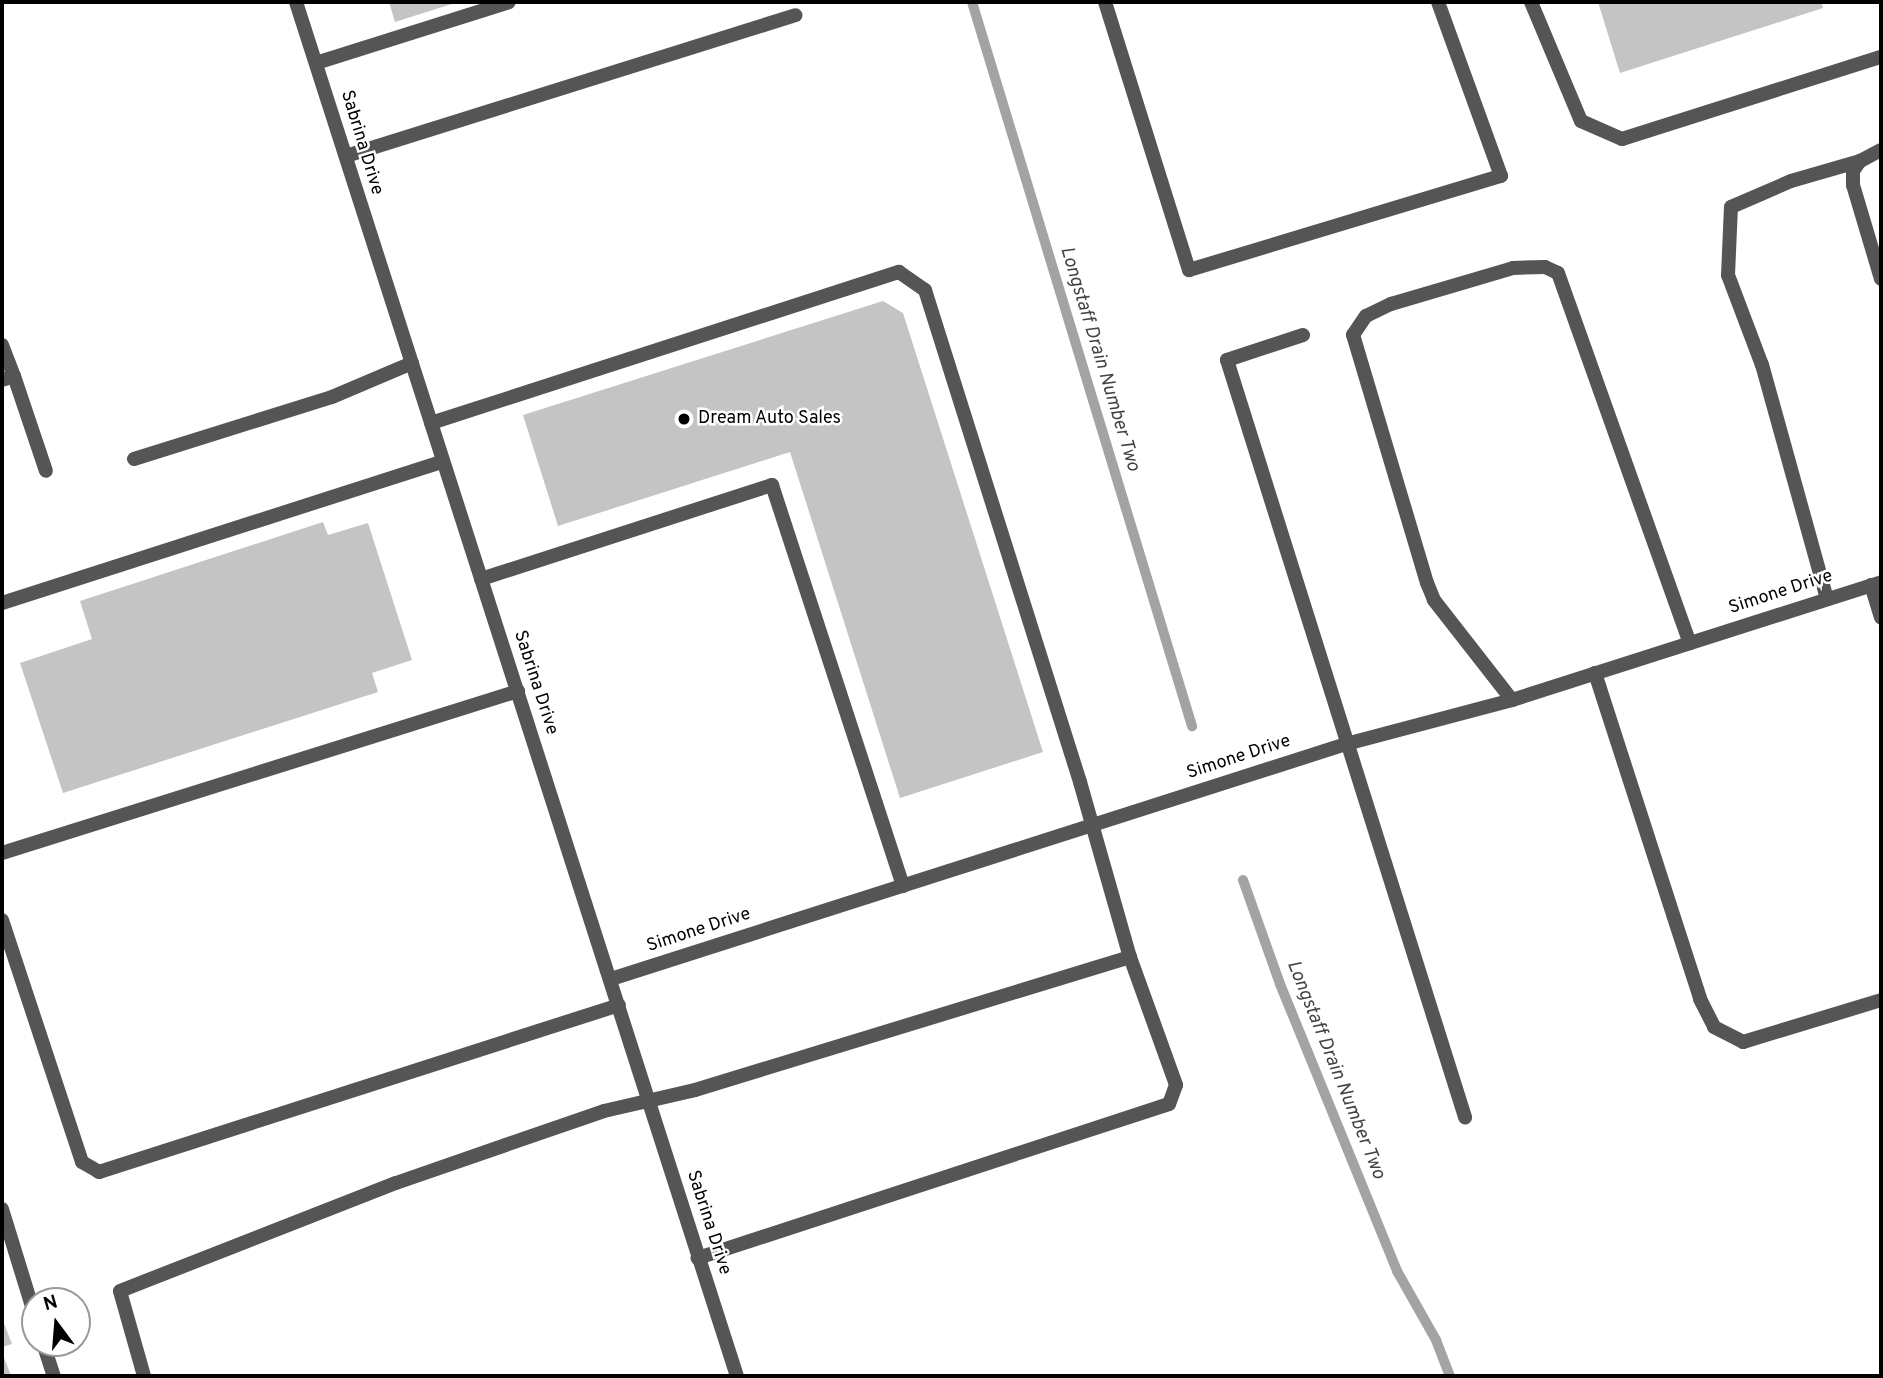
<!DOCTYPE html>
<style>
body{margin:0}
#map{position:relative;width:1883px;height:1378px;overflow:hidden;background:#fff;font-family:Overpass,sans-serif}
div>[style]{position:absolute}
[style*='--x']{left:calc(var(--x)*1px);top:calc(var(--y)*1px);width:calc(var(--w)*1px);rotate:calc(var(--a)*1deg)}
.stream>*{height:10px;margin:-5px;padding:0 5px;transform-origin:5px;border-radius:5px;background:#a3a3a3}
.building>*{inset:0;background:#c4c4c4}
.lane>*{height:14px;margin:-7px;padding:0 7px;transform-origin:7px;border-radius:7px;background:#555}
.street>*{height:14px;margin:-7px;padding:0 7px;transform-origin:7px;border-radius:7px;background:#555}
.dots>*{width:19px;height:19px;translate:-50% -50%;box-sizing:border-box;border:4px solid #fff;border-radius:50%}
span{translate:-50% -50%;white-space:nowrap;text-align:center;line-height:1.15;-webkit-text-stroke:5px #fff;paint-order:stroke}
.street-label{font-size:18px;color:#000}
.poi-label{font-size:18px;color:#000}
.left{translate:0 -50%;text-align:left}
.water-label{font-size:19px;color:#444;font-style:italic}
.frame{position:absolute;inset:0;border:4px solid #000;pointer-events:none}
.north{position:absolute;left:21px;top:1287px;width:70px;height:70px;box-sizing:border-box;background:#fff;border:2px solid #999;border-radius:50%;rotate:344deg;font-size:19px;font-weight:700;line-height:28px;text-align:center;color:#000}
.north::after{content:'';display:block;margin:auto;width:24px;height:32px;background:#000;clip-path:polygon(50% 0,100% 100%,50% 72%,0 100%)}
</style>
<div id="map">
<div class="stream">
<i style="--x:972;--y:2;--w:757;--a:73.1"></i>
<i style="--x:1243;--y:880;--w:110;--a:70.4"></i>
<i style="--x:1280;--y:984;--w:310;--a:67.8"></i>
<i style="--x:1397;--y:1271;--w:79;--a:60.5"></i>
<i style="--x:1436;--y:1340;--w:39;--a:69"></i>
</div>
<div class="building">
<i style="clip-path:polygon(389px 2px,458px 2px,395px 22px)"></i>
<i style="clip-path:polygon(1598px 2px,1821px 2px,1823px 8px,1620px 73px)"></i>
<i style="clip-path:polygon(883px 301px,903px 313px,1043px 752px,900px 798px,790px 452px,558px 526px,523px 415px)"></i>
<i style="clip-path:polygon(323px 522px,328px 535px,368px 523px,412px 660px,372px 673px,378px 692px,63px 793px,20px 663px,92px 639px,80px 601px)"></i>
<i style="clip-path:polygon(2px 1318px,12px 1344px,2px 1347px)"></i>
<i style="clip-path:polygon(2px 1352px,11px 1376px,2px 1376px)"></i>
</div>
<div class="lane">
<i style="--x:1105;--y:2;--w:281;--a:72.6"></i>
<i style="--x:1189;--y:270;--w:326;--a:-16.8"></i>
<i style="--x:1501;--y:176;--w:185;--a:-109.9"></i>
<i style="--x:1531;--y:2;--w:129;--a:67.2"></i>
<i style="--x:1581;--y:121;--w:45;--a:23.7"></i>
<i style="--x:1622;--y:139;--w:272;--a:-17.6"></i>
<i style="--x:316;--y:63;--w:202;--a:-17.5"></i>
<i style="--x:1881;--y:150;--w:24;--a:152"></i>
<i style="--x:1860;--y:161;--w:12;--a:125"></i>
<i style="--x:1853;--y:171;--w:14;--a:90"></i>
<i style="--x:1853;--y:185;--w:98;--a:73.4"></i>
<i style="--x:346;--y:156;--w:471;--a:-17.4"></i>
<i style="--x:1303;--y:335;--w:80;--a:161.8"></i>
<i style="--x:1227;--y:360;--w:794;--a:72.55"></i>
<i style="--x:2;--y:345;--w:33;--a:69"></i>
<i style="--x:14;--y:376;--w:13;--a:162"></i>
<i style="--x:14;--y:376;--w:100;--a:71.4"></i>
<i style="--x:431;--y:423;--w:492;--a:-17.9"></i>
<i style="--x:899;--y:272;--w:32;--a:35"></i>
<i style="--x:925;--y:290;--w:516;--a:72.51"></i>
<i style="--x:1080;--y:782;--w:182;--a:74.1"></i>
<i style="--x:1130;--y:957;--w:136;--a:70.2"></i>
<i style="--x:1176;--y:1085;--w:20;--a:110"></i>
<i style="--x:1169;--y:1104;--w:496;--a:161.9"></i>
<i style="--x:134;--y:459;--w:207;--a:-17.4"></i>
<i style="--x:332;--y:397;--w:87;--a:-23"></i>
<i style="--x:481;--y:579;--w:306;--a:-17.9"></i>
<i style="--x:772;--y:485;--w:422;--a:71.9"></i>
<i style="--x:1871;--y:585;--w:34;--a:73"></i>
<i style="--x:1827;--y:599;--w:243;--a:-105.5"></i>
<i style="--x:1762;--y:365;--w:96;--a:-110.7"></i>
<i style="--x:1728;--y:275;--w:68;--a:-87.5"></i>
<i style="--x:1731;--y:207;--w:65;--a:-23.4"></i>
<i style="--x:1791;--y:181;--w:72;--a:-16.2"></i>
<i style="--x:2;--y:603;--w:463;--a:-17.8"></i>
<i style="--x:1595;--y:673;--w:342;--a:72.1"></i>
<i style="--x:1700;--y:999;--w:31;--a:63"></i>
<i style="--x:1714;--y:1027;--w:33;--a:27"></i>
<i style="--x:1743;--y:1042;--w:144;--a:-16.9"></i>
<i style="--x:1512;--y:700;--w:127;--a:-128"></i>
<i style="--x:1434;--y:600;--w:18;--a:-112"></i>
<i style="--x:1427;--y:583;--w:259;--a:-106.6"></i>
<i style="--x:1353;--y:335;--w:23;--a:-56"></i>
<i style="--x:1366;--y:316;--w:28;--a:-26"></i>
<i style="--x:1391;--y:304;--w:127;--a:-16.4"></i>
<i style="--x:1513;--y:268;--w:32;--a:-2"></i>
<i style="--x:1545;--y:267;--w:14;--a:25"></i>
<i style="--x:1558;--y:273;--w:393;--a:70.4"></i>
<i style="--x:2;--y:853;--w:541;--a:-17.43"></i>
<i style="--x:2;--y:920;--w:255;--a:71.7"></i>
<i style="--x:82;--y:1162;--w:20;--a:30"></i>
<i style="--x:99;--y:1172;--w:546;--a:-17.8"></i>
<i style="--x:2;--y:1209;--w:112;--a:72.9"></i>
<i style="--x:43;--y:1343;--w:35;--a:72"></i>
<i style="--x:144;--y:1376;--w:88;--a:-105.8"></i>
<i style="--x:120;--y:1291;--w:296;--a:-21.4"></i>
<i style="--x:396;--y:1183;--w:220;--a:-19.1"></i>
<i style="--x:604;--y:1111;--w:93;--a:-13"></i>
<i style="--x:695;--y:1090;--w:455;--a:-17"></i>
</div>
<div class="street">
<i style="--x:296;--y:2;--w:1443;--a:72.21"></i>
<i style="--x:611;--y:979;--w:772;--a:-17.73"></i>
<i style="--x:1346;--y:744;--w:172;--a:-14.8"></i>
<i style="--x:1512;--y:700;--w:387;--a:-17.7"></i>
</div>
<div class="dots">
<i style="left:684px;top:419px;background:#000"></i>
</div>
<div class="street-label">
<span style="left:361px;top:143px;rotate:73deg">Sabrina Drive</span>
<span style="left:1781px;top:593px;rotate:-18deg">Simone Drive</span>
<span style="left:535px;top:683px;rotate:72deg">Sabrina Drive</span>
<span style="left:1239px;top:758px;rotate:-18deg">Simone Drive</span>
<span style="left:699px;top:931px;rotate:-18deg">Simone Drive</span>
<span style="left:708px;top:1223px;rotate:72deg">Sabrina Drive</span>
</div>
<div class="poi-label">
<span class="left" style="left:698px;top:419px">Dream Auto Sales</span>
</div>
<div class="water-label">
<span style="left:1099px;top:359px;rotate:73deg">Longstaff Drain Number Two</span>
<span style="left:1335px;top:1070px;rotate:68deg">Longstaff Drain Number Two</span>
</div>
<div class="frame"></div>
<div class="north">N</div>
</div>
